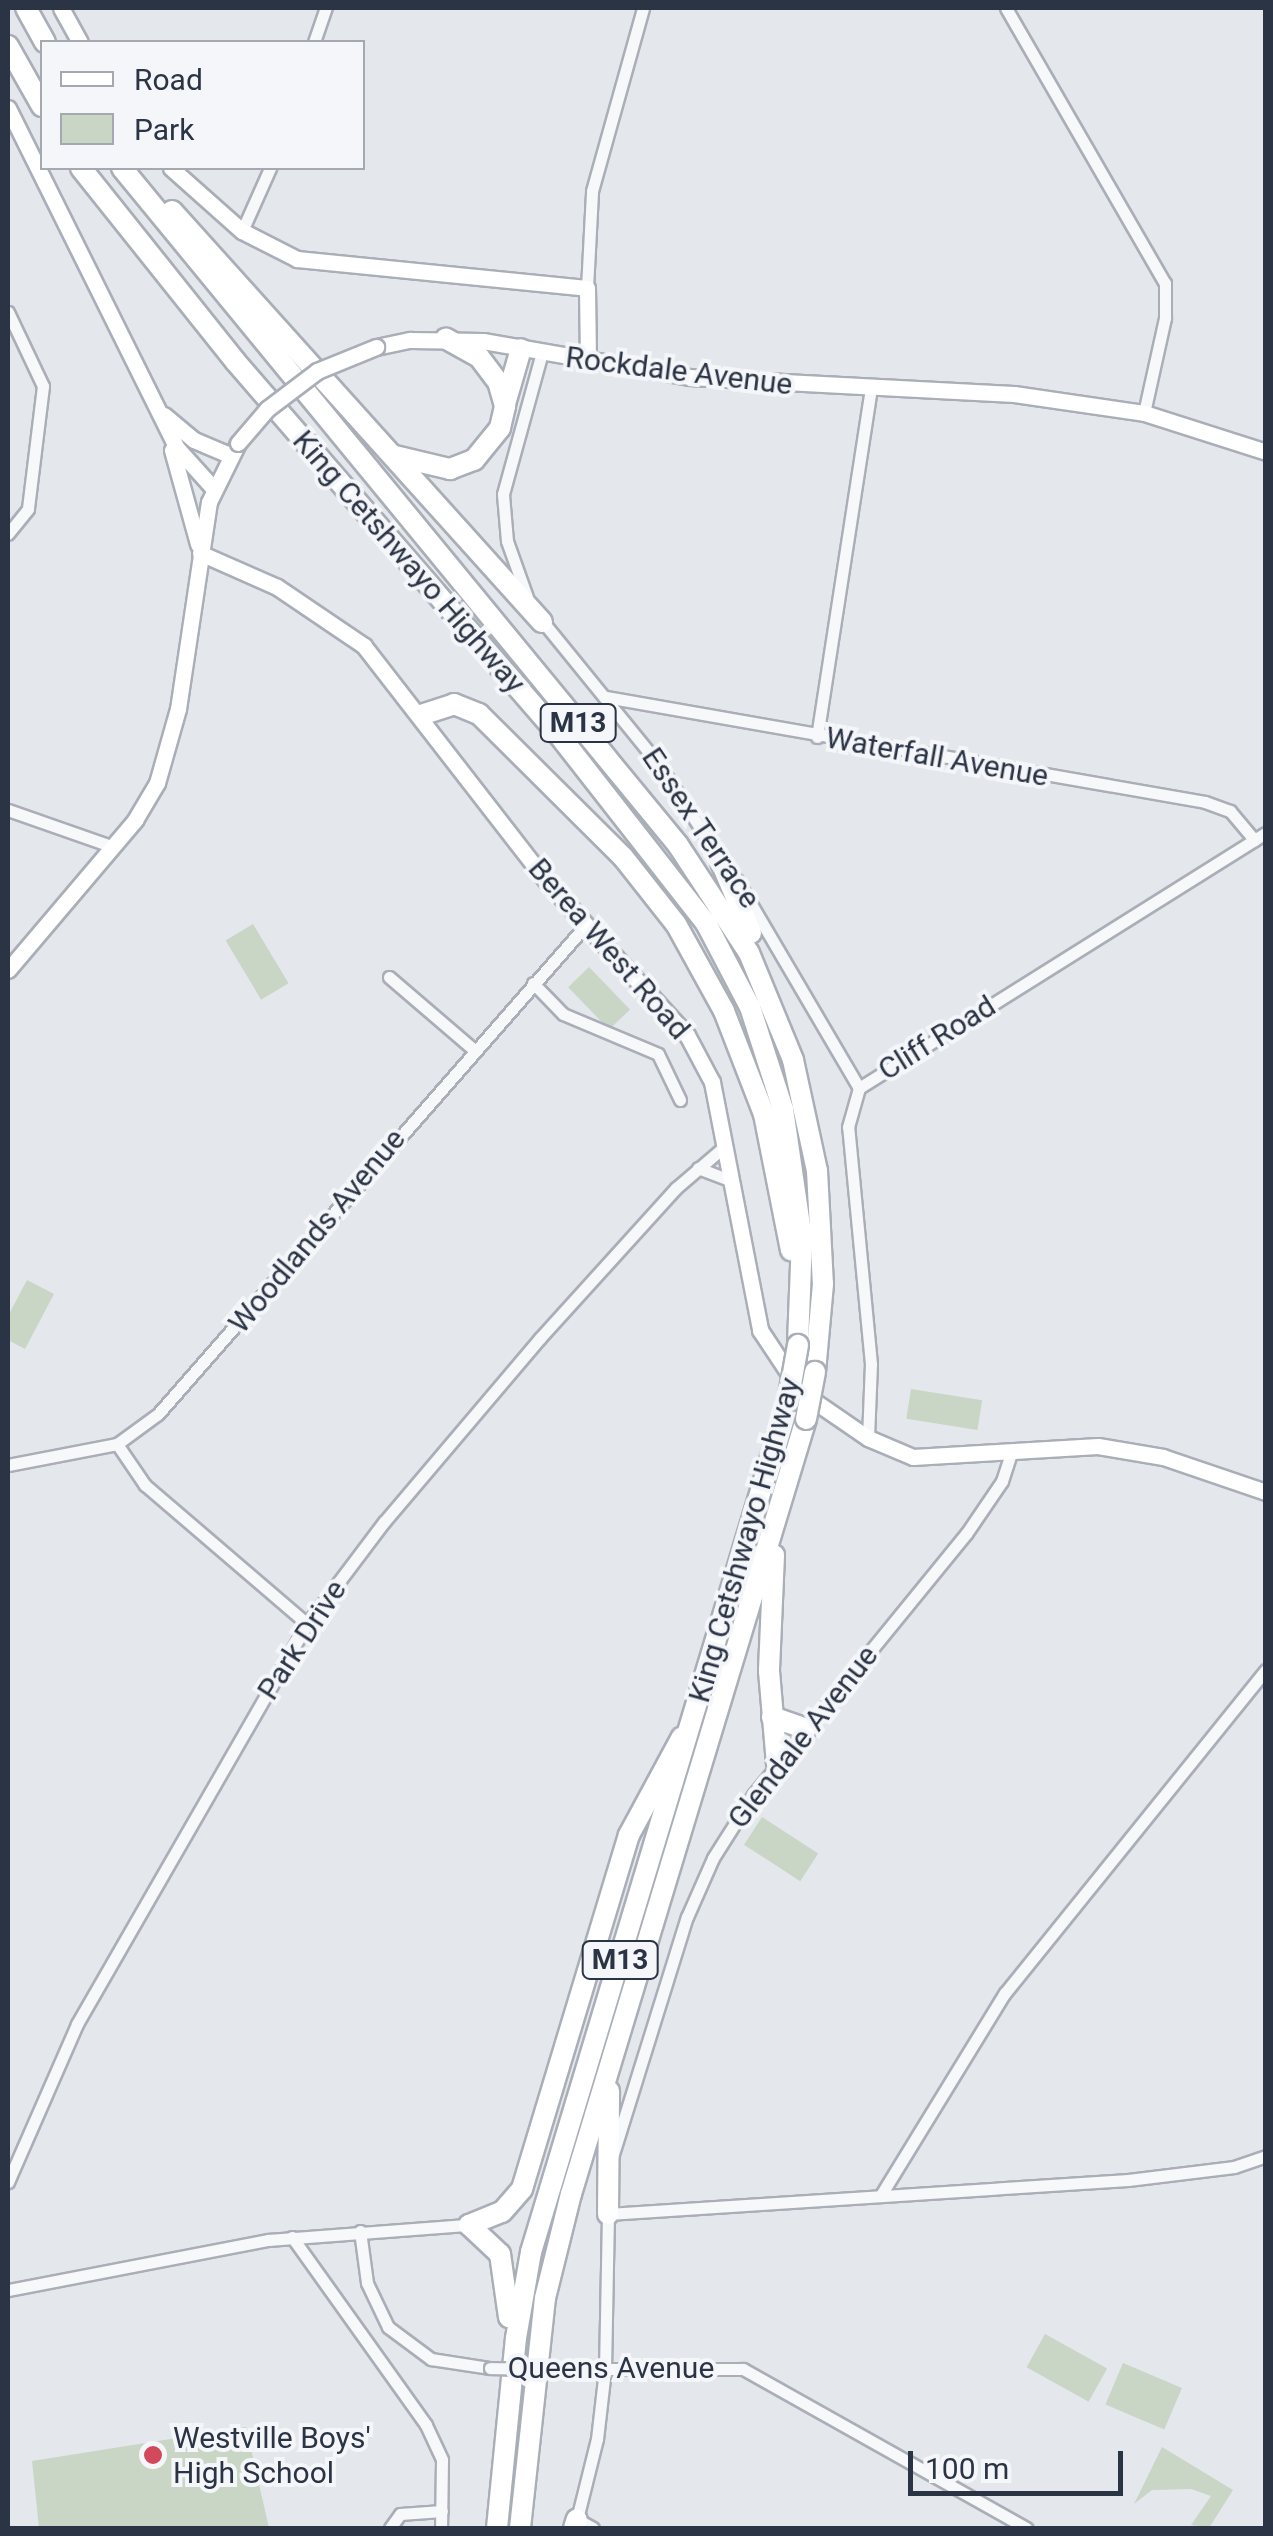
<!DOCTYPE html>
<style>
body{margin:0}
#map{position:relative;width:1273px;height:2536px;overflow:hidden;background:#e4e7ec;font-family:Roboto,sans-serif}
div>[style]{position:absolute}
[style*='--x']{left:calc(var(--x)*1px);top:calc(var(--y)*1px);width:calc(var(--w)*1px);rotate:calc(var(--a)*1deg)}
.green>*{inset:0;background:#c9d6c5;transform-origin:0 0}
.roads{filter:drop-shadow(2px 0 #a9aeb7) drop-shadow(-2px 0 #a9aeb7) drop-shadow(0 2px #a9aeb7) drop-shadow(0 -2px #a9aeb7)}
.street>*{height:11px;margin:-5.5px;padding:0 5.5px;transform-origin:5.5px;border-radius:5.5px;background:#f7f8fa}
.secondary>*{height:15px;margin:-7.5px;padding:0 7.5px;transform-origin:7.5px;border-radius:7.5px;background:#fff}
.highway>*{height:20px;margin:-10px;padding:0 10px;transform-origin:10px;border-radius:10px;background:#fff}
.bridges{filter:drop-shadow(2px 0 #a9aeb7) drop-shadow(-2px 0 #a9aeb7) drop-shadow(0 2px #a9aeb7) drop-shadow(0 -2px #a9aeb7)}
.street-bridge>*{height:11px;margin:-5.5px;padding:0 5.5px;transform-origin:5.5px;border-radius:5.5px;background:#f7f8fa}
.secondary-bridge>*{height:15px;margin:-7.5px;padding:0 7.5px;transform-origin:7.5px;border-radius:7.5px;background:#fff}
.highway-bridge>*{height:20px;margin:-10px;padding:0 10px;transform-origin:10px;border-radius:10px;background:#fff}
.dots>*{width:28px;height:28px;translate:-50% -50%;box-sizing:border-box;border:5px solid #f4f6f9;border-radius:50%}
span{translate:-50% -50%;white-space:nowrap;text-align:center;line-height:1.15;-webkit-text-stroke:8px #f4f6f9;paint-order:stroke}
.shield-label span{padding:2px 8px;background:#f4f6f9;border:2px solid;border-radius:8px;-webkit-text-stroke-width:0}
.shield-label{font-size:28px;color:#2b3445;font-weight:700}
.street-label{font-size:30px;color:#2b3445}
.poi-label{font-size:30px;color:#2b3445}
.left{translate:0 -50%;text-align:left}
.frame{position:absolute;inset:0;border:10px solid #2b3445;pointer-events:none}
.legend{position:absolute;left:40px;top:40px;width:325px;height:130px;box-sizing:border-box;background:#f4f6f9;border:2px solid #a4a8b1;margin:0;padding:12px 18px;list-style:none;font-size:30px;color:#2b3445}
.legend li{display:flex;align-items:center;gap:20px;height:50px}
.legend b{width:50px;border:2px solid #a4a8b1}
.scale{position:absolute;left:908px;top:2451px;width:215px;height:45px;box-sizing:border-box;border:5px solid #2b3445;border-top:0;padding-left:12px;font-size:30px;line-height:35px;white-space:nowrap;color:#2b3445;-webkit-text-stroke:8px #f4f6f9;paint-order:stroke}
</style>
<div id="map">
<div class="green">
<i style="left:253px;top:924px;width:69px;height:32px;rotate:59deg"></i>
<i style="left:589px;top:967px;width:59px;height:29px;rotate:46deg"></i>
<i style="clip-path:polygon(27px 1280px,54px 1294px,25px 1349px,8px 1340px,8px 1316px)"></i>
<i style="left:911px;top:1389px;width:72px;height:30px;rotate:9deg"></i>
<i style="left:762px;top:1817px;width:67px;height:33px;rotate:33deg"></i>
<i style="left:1045px;top:2334px;width:71px;height:38px;rotate:29deg"></i>
<i style="left:1123px;top:2363px;width:64px;height:45px;rotate:23deg"></i>
<i style="clip-path:polygon(246px 2427px,269px 2528px,39px 2528px,32px 2461px)"></i>
<i style="clip-path:polygon(1162px 2447px,1233px 2490px,1209px 2528px,1191px 2525px,1211px 2496px,1191px 2489px,1152px 2490px,1134px 2504px)"></i>
</div>
<div class="roads">
<div class="street">
<i style="--x:1006;--y:8;--w:318;--a:60"></i>
<i style="--x:1165;--y:283;--w:35;--a:90"></i>
<i style="--x:1165;--y:318;--w:97;--a:102.5"></i>
<i style="--x:314;--y:42;--w:36;--a:-71"></i>
<i style="--x:242;--y:231;--w:69;--a:-66"></i>
<i style="--x:587;--y:288;--w:97;--a:-87"></i>
<i style="--x:592;--y:191;--w:190;--a:-74.4"></i>
<i style="--x:8;--y:312;--w:82;--a:64.7"></i>
<i style="--x:43;--y:386;--w:124;--a:97"></i>
<i style="--x:28;--y:509;--w:32;--a:129"></i>
<i style="--x:527;--y:597;--w:59;--a:-109.7"></i>
<i style="--x:507;--y:541;--w:47;--a:-94.9"></i>
<i style="--x:503;--y:494;--w:147;--a:-74.6"></i>
<i style="--x:539;--y:617;--w:192;--a:50.9"></i>
<i style="--x:660;--y:766;--w:119;--a:57"></i>
<i style="--x:606;--y:697;--w:608;--a:9.94"></i>
<i style="--x:1205;--y:802;--w:27;--a:20"></i>
<i style="--x:1230;--y:811;--w:38;--a:50"></i>
<i style="--x:817;--y:737;--w:351;--a:-81.2"></i>
<i style="--x:8;--y:810;--w:109;--a:19.3"></i>
<i style="--x:737;--y:880;--w:241;--a:59.6"></i>
<i style="--x:389;--y:977;--w:111;--a:40.6"></i>
<i style="--x:533;--y:983;--w:43;--a:45.9"></i>
<i style="--x:563;--y:1014;--w:103;--a:22.8"></i>
<i style="--x:658;--y:1054;--w:51;--a:64.4"></i>
<i style="--x:698;--y:1168;--w:34;--a:21"></i>
<i style="--x:868;--y:1438;--w:74;--a:-87.7"></i>
<i style="--x:871;--y:1364;--w:238;--a:-95.5"></i>
<i style="--x:848;--y:1127;--w:41;--a:-74.2"></i>
<i style="--x:859;--y:1088;--w:480;--a:-32.1"></i>
<i style="--x:117;--y:1444;--w:50;--a:55.7"></i>
<i style="--x:145;--y:1485;--w:213;--a:40.6"></i>
<i style="--x:8;--y:1465;--w:111;--a:-10.9"></i>
<i style="--x:117;--y:1444;--w:51;--a:-36.2"></i>
<i style="--x:158;--y:1414;--w:648;--a:-48.81"></i>
<i style="--x:613;--y:2154;--w:248;--a:-72.7"></i>
<i style="--x:687;--y:1917;--w:64;--a:-66.2"></i>
<i style="--x:713;--y:1858;--w:75;--a:-57.6"></i>
<i style="--x:753;--y:1795;--w:337;--a:-50.8"></i>
<i style="--x:966;--y:1534;--w:64;--a:-55.8"></i>
<i style="--x:1002;--y:1481;--w:29;--a:-72"></i>
<i style="--x:8;--y:2182;--w:172;--a:-66.4"></i>
<i style="--x:77;--y:2024;--w:461;--a:-60.1"></i>
<i style="--x:307;--y:1624;--w:128;--a:-53"></i>
<i style="--x:384;--y:1522;--w:241;--a:-49.7"></i>
<i style="--x:540;--y:1338;--w:202;--a:-47.8"></i>
<i style="--x:676;--y:1188;--w:65;--a:-40.6"></i>
<i style="--x:881;--y:2195;--w:237;--a:-58.5"></i>
<i style="--x:1005;--y:1993;--w:415;--a:-51.1"></i>
<i style="--x:360;--y:2231;--w:52;--a:82.3"></i>
<i style="--x:367;--y:2283;--w:49;--a:64.5"></i>
<i style="--x:388;--y:2327;--w:54;--a:36.7"></i>
<i style="--x:431;--y:2359;--w:60;--a:8.7"></i>
<i style="--x:292;--y:2237;--w:231;--a:54.5"></i>
<i style="--x:426;--y:2425;--w:38;--a:65"></i>
<i style="--x:442;--y:2460;--w:68;--a:90.8"></i>
<i style="--x:8;--y:2290;--w:265;--a:-10.9"></i>
<i style="--x:268;--y:2240;--w:202;--a:-4.3"></i>
<i style="--x:557;--y:2369;--w:186;--a:0"></i>
<i style="--x:743;--y:2369;--w:325;--a:29.3"></i>
<i style="--x:390;--y:2528;--w:17;--a:-54"></i>
<i style="--x:400;--y:2514;--w:42;--a:-4.1"></i>
<i style="--x:593;--y:2528;--w:18;--a:-151"></i>
<i style="--x:577;--y:2519;--w:82;--a:-76"></i>
<i style="--x:597;--y:2439;--w:69;--a:-83.4"></i>
<i style="--x:605;--y:2370;--w:156;--a:-88.9"></i>
<i style="--x:608;--y:2214;--w:521;--a:-3.74"></i>
<i style="--x:1128;--y:2180;--w:107;--a:-7"></i>
<i style="--x:1234;--y:2167;--w:34;--a:-19"></i>
</div>
<div class="secondary">
<i style="--x:61;--y:8;--w:39;--a:61"></i>
<i style="--x:8;--y:108;--w:380;--a:63.6"></i>
<i style="--x:177;--y:448;--w:54;--a:48"></i>
<i style="--x:171;--y:168;--w:95;--a:41.6"></i>
<i style="--x:242;--y:231;--w:62;--a:27"></i>
<i style="--x:297;--y:259;--w:291;--a:5.7"></i>
<i style="--x:587;--y:288;--w:75;--a:89.2"></i>
<i style="--x:376;--y:347;--w:35;--a:-12"></i>
<i style="--x:410;--y:340;--w:73;--a:0.8"></i>
<i style="--x:483;--y:341;--w:209;--a:9.9"></i>
<i style="--x:689;--y:377;--w:325;--a:3"></i>
<i style="--x:1014;--y:394;--w:131;--a:8.3"></i>
<i style="--x:1144;--y:413;--w:128;--a:17.7"></i>
<i style="--x:164;--y:415;--w:39;--a:40"></i>
<i style="--x:194;--y:440;--w:39;--a:23"></i>
<i style="--x:172;--y:450;--w:98;--a:74.5"></i>
<i style="--x:200;--y:553;--w:84;--a:23.8"></i>
<i style="--x:277;--y:587;--w:105;--a:34.1"></i>
<i style="--x:364;--y:646;--w:300;--a:52.2"></i>
<i style="--x:548;--y:883;--w:206;--a:47.6"></i>
<i style="--x:687;--y:1035;--w:53;--a:62"></i>
<i style="--x:712;--y:1082;--w:253;--a:79"></i>
<i style="--x:760;--y:1330;--w:74;--a:56.5"></i>
<i style="--x:801;--y:1392;--w:81;--a:34.5"></i>
<i style="--x:868;--y:1438;--w:49;--a:22.9"></i>
<i style="--x:913;--y:1457;--w:185;--a:-3.4"></i>
<i style="--x:1098;--y:1446;--w:66;--a:9.6"></i>
<i style="--x:1163;--y:1457;--w:109;--a:18.8"></i>
<i style="--x:8;--y:970;--w:197;--a:-49.7"></i>
<i style="--x:135;--y:820;--w:43;--a:-59.3"></i>
<i style="--x:157;--y:783;--w:77;--a:-74.2"></i>
<i style="--x:178;--y:709;--w:209;--a:-81.5"></i>
<i style="--x:209;--y:502;--w:66;--a:-63.8"></i>
</div>
<div class="highway">
<i style="--x:26;--y:8;--w:39;--a:61"></i>
<i style="--x:8;--y:46;--w:69;--a:60.5"></i>
<i style="--x:81;--y:168;--w:247;--a:51.4"></i>
<i style="--x:235;--y:361;--w:488;--a:49.1"></i>
<i style="--x:555;--y:730;--w:245;--a:52"></i>
<i style="--x:706;--y:923;--w:95;--a:62.4"></i>
<i style="--x:750;--y:1007;--w:107;--a:72.1"></i>
<i style="--x:783;--y:1109;--w:131;--a:81.7"></i>
<i style="--x:802;--y:1239;--w:106;--a:92.2"></i>
<i style="--x:122;--y:168;--w:876;--a:50.6"></i>
<i style="--x:678;--y:845;--w:129;--a:56.7"></i>
<i style="--x:749;--y:953;--w:116;--a:67.6"></i>
<i style="--x:793;--y:1060;--w:114;--a:77.8"></i>
<i style="--x:817;--y:1171;--w:113;--a:87"></i>
<i style="--x:823;--y:1284;--w:88;--a:95.2"></i>
<i style="--x:172;--y:211;--w:553;--a:48.01"></i>
<i style="--x:505;--y:404;--w:57;--a:-73.8"></i>
<i style="--x:395;--y:456;--w:57;--a:13.3"></i>
<i style="--x:450;--y:469;--w:26;--a:-21"></i>
<i style="--x:474;--y:460;--w:41;--a:-50.9"></i>
<i style="--x:500;--y:428;--w:23;--a:-77"></i>
<i style="--x:505;--y:406;--w:25;--a:-106"></i>
<i style="--x:498;--y:382;--w:31;--a:-127"></i>
<i style="--x:479;--y:357;--w:38;--a:-151"></i>
<i style="--x:421;--y:715;--w:35;--a:-18"></i>
<i style="--x:454;--y:704;--w:27;--a:22"></i>
<i style="--x:479;--y:714;--w:203;--a:44.8"></i>
<i style="--x:623;--y:857;--w:85;--a:51.7"></i>
<i style="--x:676;--y:924;--w:99;--a:61.1"></i>
<i style="--x:724;--y:1011;--w:110;--a:68.8"></i>
<i style="--x:764;--y:1114;--w:139;--a:78.8"></i>
<i style="--x:721;--y:862;--w:77;--a:67.1"></i>
<i style="--x:774;--y:1555;--w:116;--a:92.5"></i>
<i style="--x:769;--y:1671;--w:93;--a:85.1"></i>
<i style="--x:772;--y:1717;--w:36;--a:19"></i>
<i style="--x:608;--y:2214;--w:123;--a:-89.5"></i>
<i style="--x:469;--y:2225;--w:35;--a:-22"></i>
<i style="--x:502;--y:2212;--w:30;--a:-49"></i>
<i style="--x:522;--y:2189;--w:370;--a:-73.2"></i>
<i style="--x:629;--y:1835;--w:111;--a:-61.6"></i>
<i style="--x:469;--y:2225;--w:42;--a:43.1"></i>
<i style="--x:500;--y:2254;--w:64;--a:81.9"></i>
<i style="--x:497;--y:2528;--w:191;--a:-84.3"></i>
<i style="--x:516;--y:2338;--w:87;--a:-80.1"></i>
<i style="--x:531;--y:2252;--w:889;--a:-73.2"></i>
<i style="--x:520;--y:2528;--w:231;--a:-83.8"></i>
<i style="--x:545;--y:2298;--w:107;--a:-76"></i>
<i style="--x:571;--y:2194;--w:810;--a:-73.13"></i>
<i style="--x:574;--y:2528;--w:9;--a:-72"></i>
</div>
</div>
<div class="bridges">
<div class="street-bridge">
<i style="--x:490;--y:2368;--w:67;--a:0.9"></i>
</div>
<div class="secondary-bridge">
<i style="--x:238;--y:443;--w:45;--a:-49.5"></i>
<i style="--x:267;--y:409;--w:63;--a:-37.2"></i>
<i style="--x:317;--y:371;--w:64;--a:-22.1"></i>
</div>
<div class="highway-bridge">
<i style="--x:788;--y:1401;--w:57;--a:-79.9"></i>
<i style="--x:806;--y:1419;--w:48;--a:-79.2"></i>
</div>
</div>
<div class="dots">
<i style="left:153px;top:2455px;background:#d1495b"></i>
</div>
<div class="shield-label">
<span style="left:578px;top:723px">M13</span>
<span style="left:620px;top:1960px">M13</span>
</div>
<div class="street-label">
<span style="left:679px;top:371px;rotate:7deg">Rockdale Avenue</span>
<span style="left:409px;top:562px;rotate:49deg">King Cetshwayo Highway</span>
<span style="left:937px;top:757px;rotate:10deg">Waterfall Avenue</span>
<span style="left:701px;top:828px;rotate:56deg">Essex Terrace</span>
<span style="left:609px;top:949px;rotate:49deg">Berea West Road</span>
<span style="left:937px;top:1038px;rotate:-32deg">Cliff Road</span>
<span style="left:317px;top:1231px;rotate:-50deg">Woodlands Avenue</span>
<span style="left:745px;top:1540px;rotate:-74deg">King Cetshwayo Highway</span>
<span style="left:302px;top:1640px;rotate:-57deg">Park Drive</span>
<span style="left:803px;top:1737px;rotate:-52deg">Glendale Avenue</span>
<span style="left:611px;top:2368px">Queens Avenue</span>
</div>
<div class="poi-label">
<span class="left" style="left:173px;top:2455px">Westville Boys'<br>High School</span>
</div>
<div class="frame"></div>
<ul class="legend">
<li><b style="height:12px;background:#fff"></b>Road</li>
<li><b style="height:28px;background:#c9d6c5"></b>Park</li>
</ul>
<div class="scale">100 m</div>
</div>
